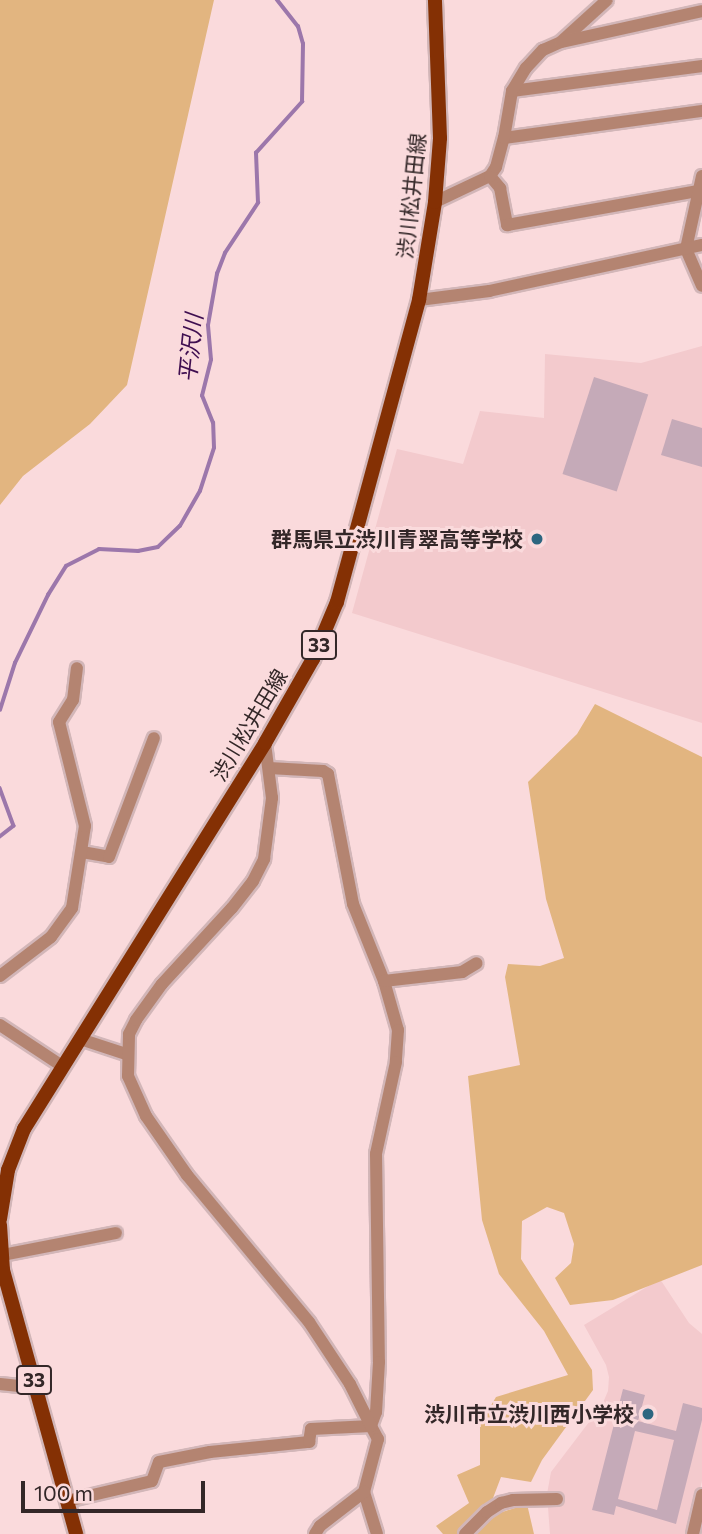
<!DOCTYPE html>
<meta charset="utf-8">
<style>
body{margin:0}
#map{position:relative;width:702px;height:1534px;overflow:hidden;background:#fadadc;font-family:Commissioner,"Noto Sans JP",sans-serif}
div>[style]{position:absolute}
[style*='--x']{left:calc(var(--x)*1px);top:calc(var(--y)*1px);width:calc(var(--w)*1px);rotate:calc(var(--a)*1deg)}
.built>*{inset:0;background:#f3cacd}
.green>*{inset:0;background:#e2b580}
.stream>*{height:3.5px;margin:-1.75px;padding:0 1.75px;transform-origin:1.75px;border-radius:1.75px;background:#9c77ab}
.building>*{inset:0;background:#c5aab8;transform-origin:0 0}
.roads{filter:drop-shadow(2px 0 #d2b6b8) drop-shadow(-2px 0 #d2b6b8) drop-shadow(0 2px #d2b6b8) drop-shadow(0 -2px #d2b6b8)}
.minor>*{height:12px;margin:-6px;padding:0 6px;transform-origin:6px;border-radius:6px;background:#b48471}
.major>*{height:14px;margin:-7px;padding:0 7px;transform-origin:7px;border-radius:7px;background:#843004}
.dots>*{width:19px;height:19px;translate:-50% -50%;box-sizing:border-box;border:4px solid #fadadc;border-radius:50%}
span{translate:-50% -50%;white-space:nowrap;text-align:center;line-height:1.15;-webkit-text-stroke:6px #fadadc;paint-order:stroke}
.shield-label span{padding:2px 5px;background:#fadadc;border:2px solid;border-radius:5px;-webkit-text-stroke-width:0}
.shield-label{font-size:19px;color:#332728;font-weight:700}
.street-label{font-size:21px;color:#332728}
.poi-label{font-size:21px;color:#332728;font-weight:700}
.right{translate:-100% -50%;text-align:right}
.water-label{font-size:23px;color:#3f0e50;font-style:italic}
.scale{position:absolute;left:21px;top:1481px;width:184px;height:32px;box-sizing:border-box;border:4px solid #332728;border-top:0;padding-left:9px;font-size:21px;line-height:24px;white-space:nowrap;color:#332728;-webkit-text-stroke:5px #fadadc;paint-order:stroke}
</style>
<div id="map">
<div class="built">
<i style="clip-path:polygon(702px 346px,702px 723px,352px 613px,397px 449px,463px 464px,480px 411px,544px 418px,545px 354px,641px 363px)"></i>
<i style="clip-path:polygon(660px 1279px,689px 1323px,702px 1334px,702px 1481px,689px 1534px,550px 1534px,547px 1494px,551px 1472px,602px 1405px,608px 1391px,609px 1377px,606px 1365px,584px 1325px)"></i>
</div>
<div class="green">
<i style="clip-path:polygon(0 0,214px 0,127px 385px,90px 424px,23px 476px,0 505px)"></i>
<i style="clip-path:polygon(595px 704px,702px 757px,702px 1265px,613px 1300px,570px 1305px,555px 1278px,571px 1263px,574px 1244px,564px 1213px,547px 1207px,522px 1221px,521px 1259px,592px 1370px,593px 1390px,542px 1460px,531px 1482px,501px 1477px,490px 1506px,475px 1515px,460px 1534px,443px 1534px,436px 1526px,469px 1503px,457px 1475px,480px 1465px,480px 1424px,496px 1397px,568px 1375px,544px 1331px,499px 1274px,482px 1220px,468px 1076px,520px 1065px,505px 977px,508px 964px,540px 966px,564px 958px,546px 899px,528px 782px,577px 734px)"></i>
<i style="clip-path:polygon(527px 1504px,534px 1534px,473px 1534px,496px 1514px)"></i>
</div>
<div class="stream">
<i style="--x:0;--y:710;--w:49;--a:-72.3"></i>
<i style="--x:15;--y:663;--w:76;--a:-64.1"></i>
<i style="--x:48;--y:595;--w:34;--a:-58"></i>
<i style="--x:66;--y:566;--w:37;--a:-27"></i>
<i style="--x:99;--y:549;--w:39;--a:3"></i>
<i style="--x:138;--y:551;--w:20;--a:-11"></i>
<i style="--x:158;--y:547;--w:30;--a:-44"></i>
<i style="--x:180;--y:526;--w:40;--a:-60.3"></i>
<i style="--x:200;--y:491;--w:45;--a:-72"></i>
<i style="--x:214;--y:448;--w:25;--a:-92"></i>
<i style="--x:213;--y:423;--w:29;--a:-112"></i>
<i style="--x:202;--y:396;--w:37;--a:-76"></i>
<i style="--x:211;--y:360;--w:35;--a:-95"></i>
<i style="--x:208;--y:325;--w:52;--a:-80"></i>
<i style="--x:217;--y:274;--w:22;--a:-69"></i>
<i style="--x:225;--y:253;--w:60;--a:-56.6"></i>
<i style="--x:258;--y:203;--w:50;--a:-92.3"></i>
<i style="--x:256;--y:153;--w:69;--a:-48"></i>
<i style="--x:302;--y:102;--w:58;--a:-89"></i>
<i style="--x:303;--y:44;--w:18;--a:-106"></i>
<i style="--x:298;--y:27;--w:34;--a:-128"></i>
<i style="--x:0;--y:788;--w:40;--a:69.8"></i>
<i style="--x:14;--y:826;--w:18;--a:142"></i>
</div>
<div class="building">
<i style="left:594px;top:377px;width:57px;height:102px;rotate:18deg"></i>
<i style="clip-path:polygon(672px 419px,702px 428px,702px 467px,661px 455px)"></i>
<i style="clip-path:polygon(evenodd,623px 1389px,645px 1395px,638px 1421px,676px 1431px,683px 1403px,702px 1408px,702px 1420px,676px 1524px,616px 1506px,614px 1515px,592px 1510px,623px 1389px,635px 1431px,674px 1440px,657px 1510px,618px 1499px,635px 1431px)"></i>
</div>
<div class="roads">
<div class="minor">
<i style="--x:563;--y:40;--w:59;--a:-42.3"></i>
<i style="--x:512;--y:91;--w:192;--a:-7.5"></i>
<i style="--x:504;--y:138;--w:200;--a:-7.8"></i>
<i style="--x:490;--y:176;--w:16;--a:50"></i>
<i style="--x:500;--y:188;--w:38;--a:79"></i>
<i style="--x:507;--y:225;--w:193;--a:-10.1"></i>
<i style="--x:702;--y:176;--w:75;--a:102.4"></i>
<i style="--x:686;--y:249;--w:40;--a:66.6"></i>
<i style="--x:435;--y:202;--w:61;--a:-25.3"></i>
<i style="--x:490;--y:176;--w:11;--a:-56"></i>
<i style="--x:496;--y:167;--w:30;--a:-75"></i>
<i style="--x:504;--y:138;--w:48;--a:-80.3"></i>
<i style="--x:512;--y:91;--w:27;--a:-59"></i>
<i style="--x:526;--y:68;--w:25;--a:-47"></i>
<i style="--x:543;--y:50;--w:20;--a:-24"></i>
<i style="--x:561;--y:42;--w:144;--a:-12.4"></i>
<i style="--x:419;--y:300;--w:71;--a:-7.3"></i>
<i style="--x:489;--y:291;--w:218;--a:-12.2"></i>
<i style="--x:269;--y:768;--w:54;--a:3.2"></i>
<i style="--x:323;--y:771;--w:6;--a:31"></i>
<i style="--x:328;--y:774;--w:132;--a:79.1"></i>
<i style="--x:353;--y:904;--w:83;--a:68.1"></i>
<i style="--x:384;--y:981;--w:51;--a:74.1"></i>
<i style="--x:398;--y:1030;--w:32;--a:94"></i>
<i style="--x:396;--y:1062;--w:94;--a:102.3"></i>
<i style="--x:376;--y:1154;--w:208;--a:89.2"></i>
<i style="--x:379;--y:1362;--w:50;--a:93.4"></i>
<i style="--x:376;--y:1412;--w:15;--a:110"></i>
<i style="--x:371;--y:1426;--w:15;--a:62"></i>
<i style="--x:378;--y:1439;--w:55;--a:104.8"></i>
<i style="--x:364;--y:1492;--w:44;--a:72.8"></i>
<i style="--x:82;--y:852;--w:27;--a:10"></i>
<i style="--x:109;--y:857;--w:127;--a:-69.3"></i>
<i style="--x:0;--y:976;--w:64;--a:-37.4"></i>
<i style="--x:51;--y:937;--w:36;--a:-54"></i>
<i style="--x:72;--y:908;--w:83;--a:-81"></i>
<i style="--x:85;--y:826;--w:107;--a:-104"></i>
<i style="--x:59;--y:722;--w:26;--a:-58"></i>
<i style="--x:73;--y:700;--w:32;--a:-83"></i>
<i style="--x:384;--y:981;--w:79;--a:-6.6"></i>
<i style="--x:462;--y:972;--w:17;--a:-31"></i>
<i style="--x:0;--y:1025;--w:74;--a:33.5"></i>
<i style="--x:80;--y:1039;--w:48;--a:18.1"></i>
<i style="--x:2;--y:1255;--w:116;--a:-10.9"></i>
<i style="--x:0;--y:1384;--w:36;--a:6"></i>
<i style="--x:67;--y:1501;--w:87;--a:-13.2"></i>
<i style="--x:152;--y:1481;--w:20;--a:-70"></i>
<i style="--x:159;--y:1462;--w:52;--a:-11.1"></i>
<i style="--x:210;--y:1452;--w:100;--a:-5.8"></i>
<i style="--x:309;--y:1442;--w:13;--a:-81"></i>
<i style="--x:311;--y:1429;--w:60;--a:-2.9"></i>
<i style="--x:371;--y:1426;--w:47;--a:-116.6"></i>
<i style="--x:350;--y:1384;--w:74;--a:-123.5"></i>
<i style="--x:309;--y:1322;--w:191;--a:-129.7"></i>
<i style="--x:187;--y:1175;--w:72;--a:-124.8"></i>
<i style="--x:146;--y:1116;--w:44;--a:-114.2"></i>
<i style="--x:128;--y:1076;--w:42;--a:-88.6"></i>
<i style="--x:129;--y:1034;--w:16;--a:-63"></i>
<i style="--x:136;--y:1020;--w:44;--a:-54.2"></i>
<i style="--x:162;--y:984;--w:103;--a:-47.4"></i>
<i style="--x:232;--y:908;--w:34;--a:-52"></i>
<i style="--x:253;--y:881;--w:25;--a:-63"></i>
<i style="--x:264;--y:859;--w:62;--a:-82.5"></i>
<i style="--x:272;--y:798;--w:55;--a:-97.3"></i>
<i style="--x:315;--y:1534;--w:9;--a:-58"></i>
<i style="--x:320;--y:1526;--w:56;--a:-37.7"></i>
<i style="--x:465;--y:1534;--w:31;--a:-45"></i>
<i style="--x:487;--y:1512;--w:17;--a:-33"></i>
<i style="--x:501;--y:1503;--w:12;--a:-14"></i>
<i style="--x:513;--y:1500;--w:44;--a:-1.3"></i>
<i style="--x:693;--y:1534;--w:40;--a:-77"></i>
</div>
<div class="major">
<i style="--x:0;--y:1219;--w:50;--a:-80.7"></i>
<i style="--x:8;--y:1170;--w:44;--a:-68.7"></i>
<i style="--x:24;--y:1129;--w:455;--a:-58"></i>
<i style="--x:265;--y:743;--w:97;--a:-60.3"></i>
<i style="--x:313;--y:659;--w:62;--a:-67.2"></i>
<i style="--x:337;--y:602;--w:313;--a:-74.8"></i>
<i style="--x:419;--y:300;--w:99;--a:-80.7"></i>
<i style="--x:435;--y:202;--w:64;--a:-85.5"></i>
<i style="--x:440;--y:138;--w:138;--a:-92.1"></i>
<i style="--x:0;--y:1225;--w:45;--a:86.2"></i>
<i style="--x:3;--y:1270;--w:274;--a:74.5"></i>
</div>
</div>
<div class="dots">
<i style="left:537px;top:539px;background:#2d6680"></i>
<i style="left:648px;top:1414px;background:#2d6680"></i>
</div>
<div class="shield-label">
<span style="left:319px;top:645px">33</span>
<span style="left:34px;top:1380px">33</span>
</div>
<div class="street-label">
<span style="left:411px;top:196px;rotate:-84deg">渋川松井田線</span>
<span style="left:249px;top:725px;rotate:-59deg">渋川松井田線</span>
</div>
<div class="poi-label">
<span class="right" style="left:523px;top:539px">群馬県立渋川青翠高等学校</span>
<span class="right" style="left:634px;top:1414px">渋川市立渋川西小学校</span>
</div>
<div class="water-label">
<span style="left:190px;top:348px;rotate:-84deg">平沢川</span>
</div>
<div class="scale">100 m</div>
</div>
